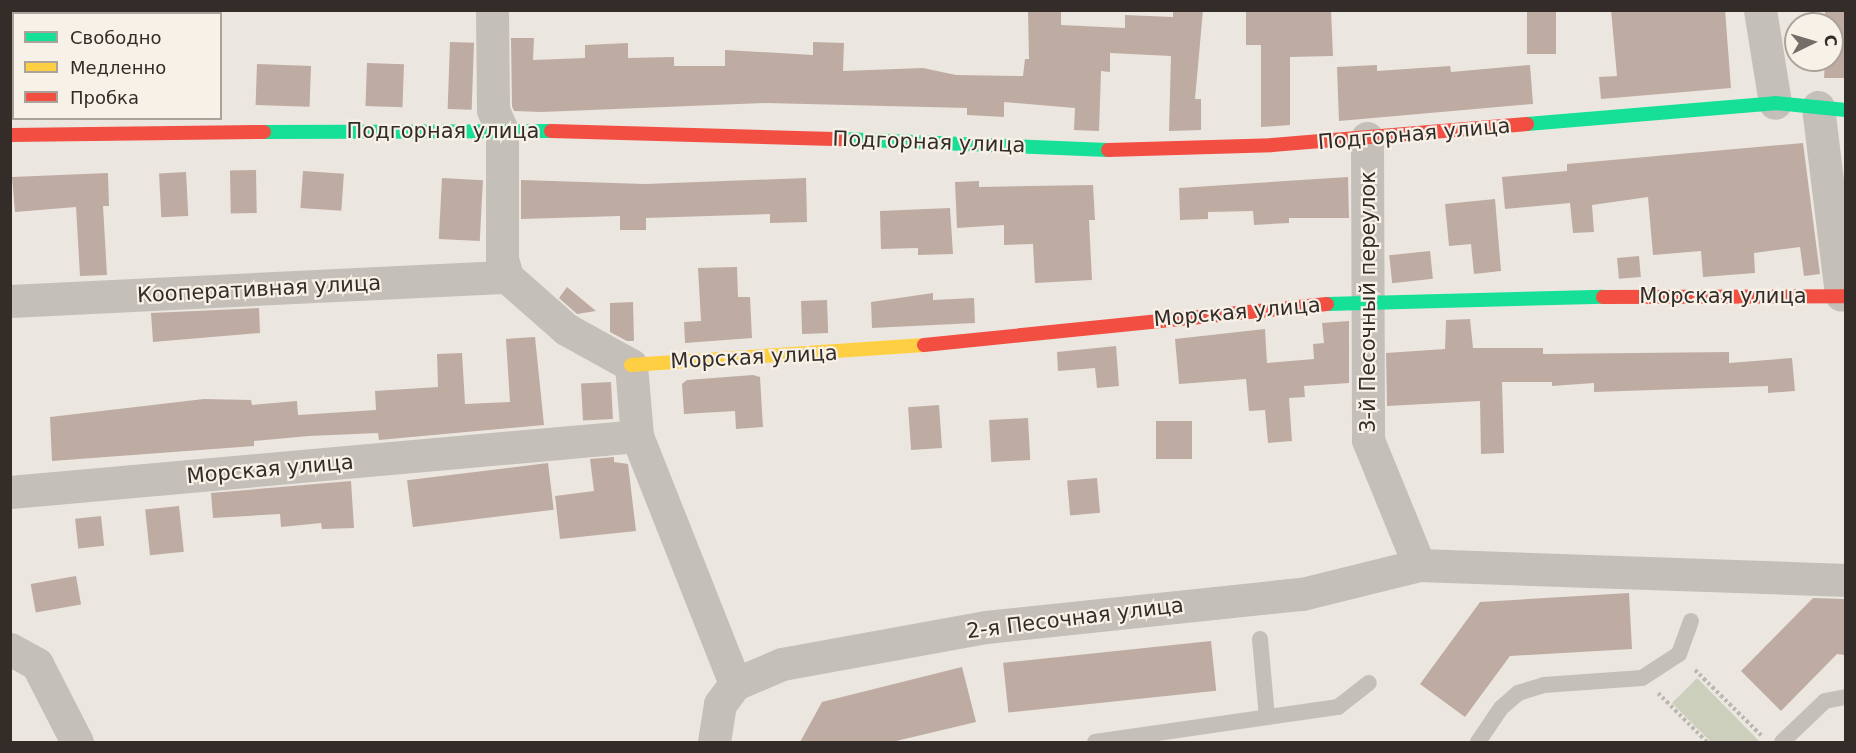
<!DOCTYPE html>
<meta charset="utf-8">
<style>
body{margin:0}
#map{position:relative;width:1856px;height:753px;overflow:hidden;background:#ece6e0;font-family:"DejaVu Sans",sans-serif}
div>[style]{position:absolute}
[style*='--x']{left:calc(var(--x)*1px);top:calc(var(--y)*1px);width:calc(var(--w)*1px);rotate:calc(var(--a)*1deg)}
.green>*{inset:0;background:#cbcfbb}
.building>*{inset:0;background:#beaca3;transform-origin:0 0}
.path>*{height:4px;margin-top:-2px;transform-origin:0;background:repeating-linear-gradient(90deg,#bdb7b2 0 3px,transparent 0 6px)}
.lane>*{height:16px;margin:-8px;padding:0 8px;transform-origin:8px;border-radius:8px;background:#c4bfb9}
.street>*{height:33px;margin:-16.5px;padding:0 16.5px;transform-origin:16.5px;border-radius:16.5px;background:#c4bfb9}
.fast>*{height:14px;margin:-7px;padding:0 7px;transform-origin:7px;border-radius:7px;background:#16e098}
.slow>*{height:14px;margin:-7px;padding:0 7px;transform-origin:7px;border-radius:7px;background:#ffcf43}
.jam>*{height:14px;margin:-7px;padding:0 7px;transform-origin:7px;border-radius:7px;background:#f24e42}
span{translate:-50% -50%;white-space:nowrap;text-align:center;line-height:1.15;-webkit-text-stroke:4.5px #f8f1e7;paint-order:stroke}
.street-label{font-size:21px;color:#342c28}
.frame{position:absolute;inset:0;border:12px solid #342c28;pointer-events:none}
.legend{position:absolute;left:12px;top:12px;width:210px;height:108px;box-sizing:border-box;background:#f8f1e7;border:2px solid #aaa29b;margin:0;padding:8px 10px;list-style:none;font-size:18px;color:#342c28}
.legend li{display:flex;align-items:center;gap:12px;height:30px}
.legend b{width:30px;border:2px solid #aaa29b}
.north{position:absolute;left:1784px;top:12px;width:60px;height:60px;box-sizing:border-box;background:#f8f1e7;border:2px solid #aaa29b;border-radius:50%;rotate:85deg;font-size:16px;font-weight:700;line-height:24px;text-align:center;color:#342c28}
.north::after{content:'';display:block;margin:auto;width:21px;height:27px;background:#746d68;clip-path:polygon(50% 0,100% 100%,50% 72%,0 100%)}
</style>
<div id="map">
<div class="green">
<i style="clip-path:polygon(1697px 678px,1760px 742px,1711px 742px,1672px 703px)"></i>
</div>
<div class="building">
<i style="clip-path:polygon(1028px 10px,1061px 10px,1061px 25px,1125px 28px,1125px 15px,1173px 17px,1173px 10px,1203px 10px,1195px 99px,1201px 99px,1201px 130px,1169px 131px,1171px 56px,1110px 53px,1110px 72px,1101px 71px,1099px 131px,1074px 130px,1075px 108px,1004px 102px,1004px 117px,967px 115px,967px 108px,766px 103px,541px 112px,514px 111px,512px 106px,511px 38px,534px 38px,533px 60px,585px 58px,585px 45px,628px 43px,628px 58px,674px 57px,674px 66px,725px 66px,725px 50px,813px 55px,813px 42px,844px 43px,843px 71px,923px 68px,956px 75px,1023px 76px,1025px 59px,1029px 59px)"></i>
<i style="clip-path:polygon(1246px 10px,1331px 10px,1333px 56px,1290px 57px,1290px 125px,1261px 127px,1261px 45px,1246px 45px)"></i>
<i style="left:1527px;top:10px;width:29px;height:44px"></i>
<i style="clip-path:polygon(1611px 10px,1725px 10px,1731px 88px,1601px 99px,1599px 77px,1617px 76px)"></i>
<i style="clip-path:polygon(1825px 10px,1845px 10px,1845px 78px,1824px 78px,1825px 60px,1832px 60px,1832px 24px,1825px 24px)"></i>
<i style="left:450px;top:42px;width:24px;height:67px;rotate:2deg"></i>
<i style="left:367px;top:63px;width:37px;height:43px;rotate:2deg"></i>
<i style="left:257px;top:64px;width:54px;height:41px;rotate:2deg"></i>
<i style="clip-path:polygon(1377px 65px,1377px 71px,1450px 66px,1451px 72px,1530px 65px,1533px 104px,1339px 121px,1337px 67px)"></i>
<i style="clip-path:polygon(1803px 143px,1820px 274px,1804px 276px,1800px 247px,1754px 253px,1755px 273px,1703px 277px,1701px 251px,1653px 255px,1648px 197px,1592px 205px,1594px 232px,1573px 233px,1570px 203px,1505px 209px,1502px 177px,1567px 171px,1567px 164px)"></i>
<i style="left:256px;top:170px;width:43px;height:26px;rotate:89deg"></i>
<i style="left:303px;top:171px;width:41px;height:37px;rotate:4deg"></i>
<i style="left:186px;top:172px;width:44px;height:27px;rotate:87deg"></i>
<i style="clip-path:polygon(108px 173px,109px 206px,103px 206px,107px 275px,80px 276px,76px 207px,15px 212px,12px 177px)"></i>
<i style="clip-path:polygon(1348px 177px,1349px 218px,1289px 218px,1289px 223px,1254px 225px,1253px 211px,1208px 212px,1208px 219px,1180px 220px,1179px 188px)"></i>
<i style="left:442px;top:178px;width:41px;height:61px;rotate:3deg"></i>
<i style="clip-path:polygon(806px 178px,807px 222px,770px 223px,770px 214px,646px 218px,646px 230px,620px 230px,620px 216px,521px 219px,521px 180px,645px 184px)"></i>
<i style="clip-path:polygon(979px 181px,979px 187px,1093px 185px,1095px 220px,1089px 220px,1092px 280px,1035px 283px,1033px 244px,1004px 245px,1004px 225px,957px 228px,955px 182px)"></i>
<i style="clip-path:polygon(1495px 199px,1501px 271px,1474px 274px,1471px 244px,1449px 246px,1445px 204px)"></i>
<i style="clip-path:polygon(950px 208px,953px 254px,918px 255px,918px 248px,881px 249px,880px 211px)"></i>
<i style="left:1430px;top:251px;width:28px;height:41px;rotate:84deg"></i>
<i style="left:1639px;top:256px;width:21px;height:22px;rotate:85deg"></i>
<i style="clip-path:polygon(737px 267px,738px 297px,750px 297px,752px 338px,685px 343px,684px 322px,701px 321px,698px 268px)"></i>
<i style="clip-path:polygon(567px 287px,596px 311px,577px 314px,559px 298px)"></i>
<i style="clip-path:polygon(933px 293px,933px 300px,974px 298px,975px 323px,872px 328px,871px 302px)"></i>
<i style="left:827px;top:300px;width:33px;height:26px;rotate:88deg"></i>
<i style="clip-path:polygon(633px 302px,634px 341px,627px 341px,610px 332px,610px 303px)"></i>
<i style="clip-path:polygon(259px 308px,260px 333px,153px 342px,151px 313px)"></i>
<i style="clip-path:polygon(1470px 319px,1473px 348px,1543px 348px,1543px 354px,1729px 352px,1729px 363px,1792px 358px,1795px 391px,1768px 393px,1768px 386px,1594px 392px,1594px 383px,1552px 386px,1552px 382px,1502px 382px,1504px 453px,1481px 454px,1480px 401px,1387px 406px,1386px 353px,1445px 349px,1446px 320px)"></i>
<i style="clip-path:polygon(1349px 321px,1349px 383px,1304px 386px,1305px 397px,1289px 398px,1292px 441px,1268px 443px,1265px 410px,1249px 411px,1246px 379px,1179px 384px,1175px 339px,1265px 329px,1267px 363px,1314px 359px,1313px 344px,1324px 343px,1322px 323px)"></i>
<i style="clip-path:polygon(535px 337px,544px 425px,379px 440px,378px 433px,309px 436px,254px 441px,254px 446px,52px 461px,50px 417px,204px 399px,251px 400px,252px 405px,297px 401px,298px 415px,376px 410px,375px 391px,438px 387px,437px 354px,462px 353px,465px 404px,510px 402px,506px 339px)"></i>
<i style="clip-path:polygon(1116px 346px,1119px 386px,1097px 388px,1095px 368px,1058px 371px,1057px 352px)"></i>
<i style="clip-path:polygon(753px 375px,760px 377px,763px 427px,736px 429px,735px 411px,684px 414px,682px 384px,687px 380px)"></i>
<i style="left:611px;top:382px;width:37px;height:30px;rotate:87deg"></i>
<i style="left:939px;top:405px;width:43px;height:31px;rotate:86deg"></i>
<i style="left:1028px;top:418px;width:42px;height:39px;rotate:87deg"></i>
<i style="left:1156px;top:421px;width:36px;height:38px"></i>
<i style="clip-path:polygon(614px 457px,614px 462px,628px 464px,636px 531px,560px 539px,555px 496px,594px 491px,590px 459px)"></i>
<i style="left:548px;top:463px;width:47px;height:142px;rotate:83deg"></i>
<i style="left:1097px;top:478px;width:35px;height:30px;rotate:85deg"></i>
<i style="clip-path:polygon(351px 481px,354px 528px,322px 529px,321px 523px,281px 527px,280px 514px,213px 518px,211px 493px)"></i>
<i style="left:179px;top:506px;width:46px;height:34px;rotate:84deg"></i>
<i style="left:101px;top:516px;width:30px;height:26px;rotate:84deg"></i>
<i style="left:76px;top:576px;width:29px;height:46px;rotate:80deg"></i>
<i style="clip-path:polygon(1629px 593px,1632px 649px,1510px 656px,1465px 717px,1420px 684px,1480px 602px)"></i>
<i style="clip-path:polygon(1813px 598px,1845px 599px,1845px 655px,1837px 654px,1781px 711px,1741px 671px)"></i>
<i style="left:1211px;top:641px;width:50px;height:209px;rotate:84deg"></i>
<i style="clip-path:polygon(962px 667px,976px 722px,892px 742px,800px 742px,822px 702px)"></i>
</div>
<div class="path">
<i style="--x:1695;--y:670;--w:94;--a:44.6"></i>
<i style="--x:1658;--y:693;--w:69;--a:45"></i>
</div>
<div class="lane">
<i style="--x:1260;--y:639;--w:78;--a:84.9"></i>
<i style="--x:1095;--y:742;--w:246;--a:-8.2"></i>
<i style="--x:1338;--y:707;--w:39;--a:-38"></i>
<i style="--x:1478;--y:742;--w:41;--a:-55.9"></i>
<i style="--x:1501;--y:708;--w:23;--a:-41"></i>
<i style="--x:1518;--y:693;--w:27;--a:-17"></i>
<i style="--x:1544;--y:685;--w:98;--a:-4.1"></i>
<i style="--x:1642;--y:678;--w:44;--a:-33"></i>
<i style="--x:1679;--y:654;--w:35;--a:-70"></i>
<i style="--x:1782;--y:742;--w:59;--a:-43.6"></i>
<i style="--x:1825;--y:701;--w:21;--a:-11"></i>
</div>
<div class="street">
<i style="--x:492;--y:10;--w:100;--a:89.4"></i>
<i style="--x:493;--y:110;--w:22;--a:66"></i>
<i style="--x:502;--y:130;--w:129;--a:90"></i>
<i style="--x:502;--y:259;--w:19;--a:74"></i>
<i style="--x:507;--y:277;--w:79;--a:41.4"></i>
<i style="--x:566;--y:329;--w:74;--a:29"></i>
<i style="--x:631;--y:365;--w:71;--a:85.2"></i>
<i style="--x:637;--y:436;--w:267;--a:68.4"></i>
<i style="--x:735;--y:684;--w:25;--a:127"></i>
<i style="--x:720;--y:704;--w:38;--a:99"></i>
<i style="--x:1760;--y:10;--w:94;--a:80.8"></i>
<i style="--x:1818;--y:107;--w:189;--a:83"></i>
<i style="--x:1367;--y:138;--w:302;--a:89.8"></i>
<i style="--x:1368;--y:440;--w:135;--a:67.8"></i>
<i style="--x:10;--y:301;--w:498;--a:-2.8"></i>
<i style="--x:10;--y:492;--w:629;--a:-5.1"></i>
<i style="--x:10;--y:649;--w:31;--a:29"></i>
<i style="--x:37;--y:664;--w:88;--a:62.9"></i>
<i style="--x:735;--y:684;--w:51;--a:-23.1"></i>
<i style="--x:782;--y:664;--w:207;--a:-10.3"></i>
<i style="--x:986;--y:627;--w:318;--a:-6"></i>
<i style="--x:1302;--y:594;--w:121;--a:-13.9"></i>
<i style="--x:1419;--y:565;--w:427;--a:2"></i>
</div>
<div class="fast">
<i style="--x:1527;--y:124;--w:249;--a:-4.8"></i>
<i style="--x:1775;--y:103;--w:71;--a:5.6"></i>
<i style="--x:264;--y:132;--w:287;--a:-0.2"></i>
<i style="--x:843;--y:139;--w:265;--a:2.4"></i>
<i style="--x:1327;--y:304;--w:276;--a:-1.5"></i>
</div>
<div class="slow">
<i style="--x:631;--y:365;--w:294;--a:-3.9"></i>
</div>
<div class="jam">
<i style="--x:551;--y:131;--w:292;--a:1.6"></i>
<i style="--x:10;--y:135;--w:254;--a:-0.7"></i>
<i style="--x:1108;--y:150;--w:164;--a:-1.7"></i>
<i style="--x:1272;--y:145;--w:256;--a:-4.7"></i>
<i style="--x:1603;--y:297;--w:243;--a:-0.2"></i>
<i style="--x:924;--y:345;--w:405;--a:-5.8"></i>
</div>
<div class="street-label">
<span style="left:443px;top:131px">Подгорная улица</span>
<span style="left:1414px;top:134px;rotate:-5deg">Подгорная улица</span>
<span style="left:929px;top:142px;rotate:2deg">Подгорная улица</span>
<span style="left:259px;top:289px;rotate:-3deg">Кооперативная улица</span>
<span style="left:1723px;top:296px">Морская улица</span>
<span style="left:1368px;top:302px;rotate:-90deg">3-й Песочный переулок</span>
<span style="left:1237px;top:312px;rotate:-5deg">Морская улица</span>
<span style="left:754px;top:357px;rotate:-3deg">Морская улица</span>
<span style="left:270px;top:469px;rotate:-5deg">Морская улица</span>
<span style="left:1075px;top:618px;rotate:-7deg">2-я Песочная улица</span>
</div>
<div class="frame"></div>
<ul class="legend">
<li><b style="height:8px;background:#16e098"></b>Свободно</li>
<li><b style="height:8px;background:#ffcf43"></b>Медленно</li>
<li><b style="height:8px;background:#f24e42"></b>Пробка</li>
</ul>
<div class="north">С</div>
</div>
